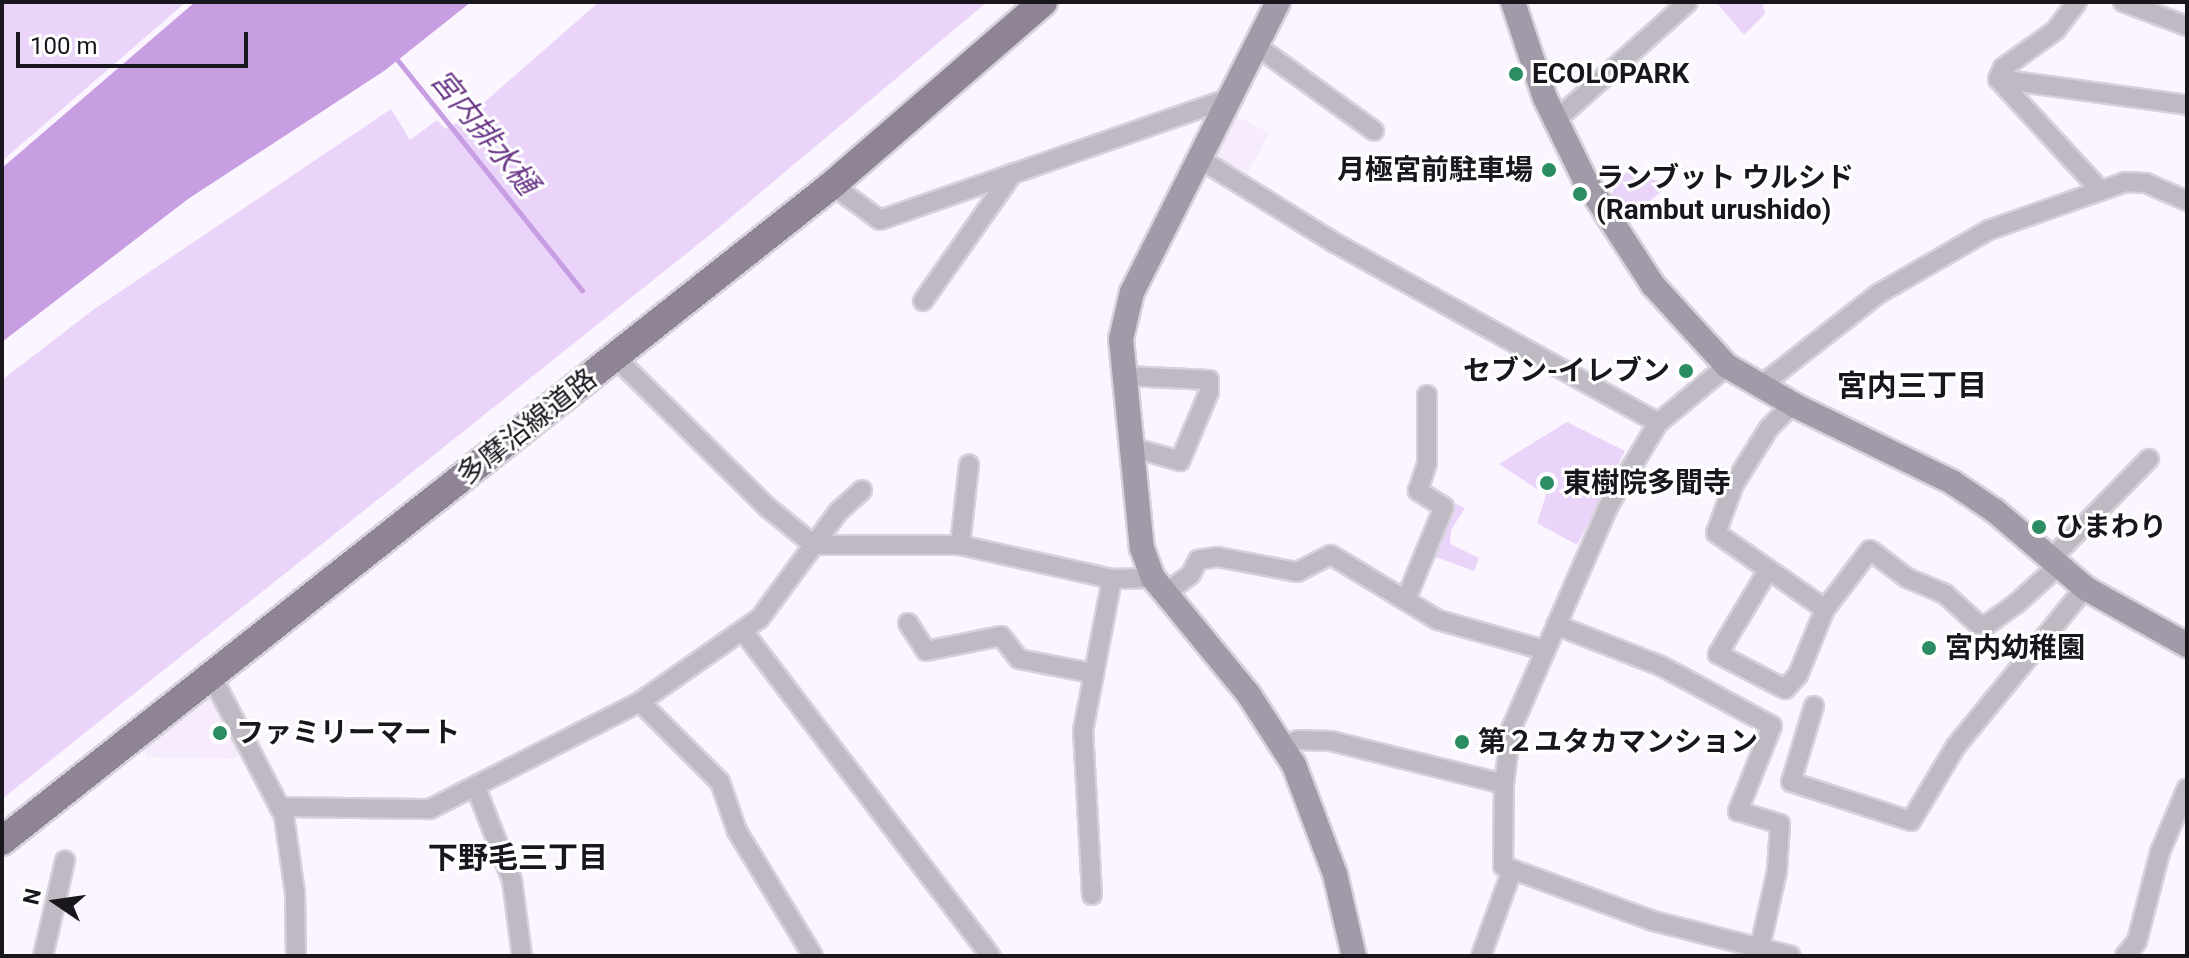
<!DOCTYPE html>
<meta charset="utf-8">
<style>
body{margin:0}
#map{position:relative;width:2189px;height:958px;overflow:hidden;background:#faf5fe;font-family:Roboto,"Noto Sans JP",sans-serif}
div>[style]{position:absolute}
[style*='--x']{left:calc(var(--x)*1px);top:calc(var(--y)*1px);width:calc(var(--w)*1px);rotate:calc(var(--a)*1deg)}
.built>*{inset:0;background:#f6ecfd;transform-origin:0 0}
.green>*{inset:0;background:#ead4f9}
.water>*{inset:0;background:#c89ee2}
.stream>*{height:5px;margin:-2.5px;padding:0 2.5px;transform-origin:2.5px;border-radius:2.5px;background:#c89ee2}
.roads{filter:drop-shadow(2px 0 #d6d1da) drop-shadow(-2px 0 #d6d1da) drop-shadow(0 2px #d6d1da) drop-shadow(0 -2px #d6d1da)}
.street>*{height:18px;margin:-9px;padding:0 9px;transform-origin:9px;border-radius:9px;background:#beb9c2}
.secondary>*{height:24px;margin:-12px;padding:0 12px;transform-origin:12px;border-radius:12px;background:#a29aa8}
.primary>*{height:28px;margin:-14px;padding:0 14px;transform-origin:14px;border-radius:14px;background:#8e8495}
.dots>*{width:22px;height:22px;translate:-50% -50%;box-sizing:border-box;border:4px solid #fff;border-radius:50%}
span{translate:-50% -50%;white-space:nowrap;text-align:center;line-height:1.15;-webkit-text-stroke:6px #fff;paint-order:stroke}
.poi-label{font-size:28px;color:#1a161d;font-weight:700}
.left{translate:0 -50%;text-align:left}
.right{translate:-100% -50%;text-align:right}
.street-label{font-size:28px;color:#1a161d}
.water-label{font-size:30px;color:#6c3888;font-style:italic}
.neighbourhood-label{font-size:30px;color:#1a161d;font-weight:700}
.frame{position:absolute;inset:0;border:4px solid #1a161d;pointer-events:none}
.north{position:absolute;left:16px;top:862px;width:80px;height:80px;-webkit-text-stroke:6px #fff;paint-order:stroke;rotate:283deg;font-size:22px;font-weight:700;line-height:32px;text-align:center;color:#1a161d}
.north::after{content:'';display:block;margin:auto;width:28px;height:36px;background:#1a161d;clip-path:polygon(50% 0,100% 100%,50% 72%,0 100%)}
.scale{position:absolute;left:16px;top:32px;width:232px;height:36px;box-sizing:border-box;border:4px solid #1a161d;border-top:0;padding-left:10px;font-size:24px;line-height:28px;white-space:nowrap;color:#1a161d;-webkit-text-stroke:6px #fff;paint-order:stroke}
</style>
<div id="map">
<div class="built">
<i style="left:1233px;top:114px;width:41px;height:51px;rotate:28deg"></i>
<i style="clip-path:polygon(203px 694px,213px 695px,245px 751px,233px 759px,147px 757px,139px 743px)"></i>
</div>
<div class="green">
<i style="clip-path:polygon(2px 2px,186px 2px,2px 161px)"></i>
<i style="clip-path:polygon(599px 2px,987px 2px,716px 230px,2px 799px,2px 380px,93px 310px,391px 109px,410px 140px,437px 120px,445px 129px,465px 119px)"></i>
<i style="clip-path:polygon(1716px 2px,1762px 2px,1765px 14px,1744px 35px)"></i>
<i style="clip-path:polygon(1625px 172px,1670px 184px,1625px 222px,1610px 196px)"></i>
<i style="clip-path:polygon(1567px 422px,1625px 451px,1577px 545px,1537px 523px,1546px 495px,1499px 464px)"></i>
<i style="clip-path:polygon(1454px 503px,1465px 508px,1451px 530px,1450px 544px,1479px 558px,1474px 571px,1431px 555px)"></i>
</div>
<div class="water">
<i style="clip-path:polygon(195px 2px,471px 2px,384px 71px,188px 199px,2px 342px,2px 168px)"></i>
</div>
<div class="stream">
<i style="--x:395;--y:57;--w:299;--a:51.3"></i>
</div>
<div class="roads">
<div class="street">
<i style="--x:2077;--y:2;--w:35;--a:127"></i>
<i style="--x:2056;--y:30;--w:65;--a:144.4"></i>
<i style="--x:2003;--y:68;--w:12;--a:114"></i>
<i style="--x:1998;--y:79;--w:149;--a:47.4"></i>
<i style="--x:2123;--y:2;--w:68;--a:20.6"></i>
<i style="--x:1254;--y:44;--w:148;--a:35.9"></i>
<i style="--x:1998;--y:79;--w:191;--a:7.8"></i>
<i style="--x:1555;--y:121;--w:178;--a:-41.8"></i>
<i style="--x:1200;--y:159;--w:159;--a:31.9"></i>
<i style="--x:1335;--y:243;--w:370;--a:29.1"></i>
<i style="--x:832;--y:185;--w:59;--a:36.1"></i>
<i style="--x:880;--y:220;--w:368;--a:-19.2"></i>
<i style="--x:923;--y:301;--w:156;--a:-54.9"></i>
<i style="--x:615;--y:357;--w:214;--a:44.6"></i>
<i style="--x:767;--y:507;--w:60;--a:39"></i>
<i style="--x:814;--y:545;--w:146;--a:0"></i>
<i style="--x:960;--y:545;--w:156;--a:12.6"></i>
<i style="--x:1112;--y:579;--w:41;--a:-1.4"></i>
<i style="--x:1727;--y:366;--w:89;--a:140.4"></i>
<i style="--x:1658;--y:423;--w:96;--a:120.9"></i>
<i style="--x:1609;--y:505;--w:244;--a:113.6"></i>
<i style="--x:1511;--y:729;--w:55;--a:97.3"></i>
<i style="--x:1504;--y:784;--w:82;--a:90.7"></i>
<i style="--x:1503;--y:866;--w:160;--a:20.1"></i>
<i style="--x:1653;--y:921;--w:142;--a:14.2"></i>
<i style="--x:1126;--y:376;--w:83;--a:2.8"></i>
<i style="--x:1209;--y:380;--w:12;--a:90"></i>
<i style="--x:1209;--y:392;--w:75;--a:112.8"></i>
<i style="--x:1180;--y:461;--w:48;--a:-164.2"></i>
<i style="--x:1759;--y:387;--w:151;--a:-38"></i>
<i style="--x:1878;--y:294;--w:128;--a:-30"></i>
<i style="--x:1989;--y:230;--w:144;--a:-19.4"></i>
<i style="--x:2125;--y:182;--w:21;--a:3"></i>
<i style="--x:2146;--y:183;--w:45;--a:23.7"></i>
<i style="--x:960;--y:545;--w:81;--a:-83.6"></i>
<i style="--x:2051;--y:559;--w:140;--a:-45.6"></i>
<i style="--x:1767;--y:572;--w:96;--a:120.9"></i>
<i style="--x:1718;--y:654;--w:76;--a:27.6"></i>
<i style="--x:1785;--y:689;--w:19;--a:-47"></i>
<i style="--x:1798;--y:675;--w:71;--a:-67.8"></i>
<i style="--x:1825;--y:609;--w:133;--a:-145.1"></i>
<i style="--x:1716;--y:533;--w:52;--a:-69.8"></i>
<i style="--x:1734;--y:484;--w:66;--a:-58"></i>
<i style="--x:1769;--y:428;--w:33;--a:-45"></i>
<i style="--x:1166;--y:593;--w:31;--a:-37"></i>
<i style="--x:1191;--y:574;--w:16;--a:-63"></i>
<i style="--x:1198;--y:560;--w:20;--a:-9"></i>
<i style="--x:1218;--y:557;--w:80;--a:10.8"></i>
<i style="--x:1297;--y:572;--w:38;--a:-27"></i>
<i style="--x:1331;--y:555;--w:125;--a:31.3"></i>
<i style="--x:1438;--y:620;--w:110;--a:15.8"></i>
<i style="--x:1407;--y:597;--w:97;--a:-67.7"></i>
<i style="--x:1444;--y:507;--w:31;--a:-148"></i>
<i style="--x:1418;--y:491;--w:29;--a:-72"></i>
<i style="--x:1427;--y:463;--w:68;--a:-90"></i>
<i style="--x:1825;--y:609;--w:74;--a:-52.7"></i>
<i style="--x:1870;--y:550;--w:46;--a:37.1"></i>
<i style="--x:1907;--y:578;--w:41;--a:22.8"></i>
<i style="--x:1945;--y:594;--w:45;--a:42.3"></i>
<i style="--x:1978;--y:624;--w:10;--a:0"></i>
<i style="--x:1988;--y:624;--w:34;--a:-36"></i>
<i style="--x:2016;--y:604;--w:57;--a:-42.1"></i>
<i style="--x:908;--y:623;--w:33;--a:57"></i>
<i style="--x:926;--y:651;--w:76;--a:-11.3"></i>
<i style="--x:1001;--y:636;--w:29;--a:52"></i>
<i style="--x:1019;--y:659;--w:73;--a:11"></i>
<i style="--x:1556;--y:625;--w:115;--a:21.4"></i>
<i style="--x:1663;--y:667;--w:124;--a:28.4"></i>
<i style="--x:1772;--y:726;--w:92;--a:111.8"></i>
<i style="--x:1738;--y:811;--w:44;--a:17.2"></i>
<i style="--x:1780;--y:824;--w:47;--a:93.7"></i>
<i style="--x:1777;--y:871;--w:87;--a:102.6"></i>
<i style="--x:743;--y:631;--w:409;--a:52.7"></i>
<i style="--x:210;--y:673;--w:161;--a:62.6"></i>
<i style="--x:284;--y:816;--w:78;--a:81.9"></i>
<i style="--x:295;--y:893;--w:63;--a:89.1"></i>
<i style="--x:640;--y:702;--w:113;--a:45"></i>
<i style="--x:720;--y:782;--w:52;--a:70.9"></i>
<i style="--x:737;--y:831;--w:146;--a:58.7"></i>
<i style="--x:1814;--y:706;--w:79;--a:106.8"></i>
<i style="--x:1791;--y:782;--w:126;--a:18"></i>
<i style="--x:1911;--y:821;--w:87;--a:-59"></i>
<i style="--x:1956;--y:746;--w:204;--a:-50.8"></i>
<i style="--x:1283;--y:745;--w:17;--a:-17"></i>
<i style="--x:1299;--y:740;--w:32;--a:2"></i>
<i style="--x:1331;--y:741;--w:178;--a:14"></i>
<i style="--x:476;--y:788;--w:99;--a:68.6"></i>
<i style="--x:512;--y:880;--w:77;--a:82.5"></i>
<i style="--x:280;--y:807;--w:150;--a:0.8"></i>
<i style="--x:430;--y:809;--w:236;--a:-27"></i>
<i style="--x:640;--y:702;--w:146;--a:-35"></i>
<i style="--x:760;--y:618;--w:133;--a:-53.6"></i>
<i style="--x:839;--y:511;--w:31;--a:-42"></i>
<i style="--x:1092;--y:895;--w:164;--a:-93.1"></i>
<i style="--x:1083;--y:731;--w:155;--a:-79.2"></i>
<i style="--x:43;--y:956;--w:98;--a:-77"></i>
<i style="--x:1481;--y:956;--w:88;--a:-70.1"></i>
<i style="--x:2125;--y:956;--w:19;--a:-51"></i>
<i style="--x:2137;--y:941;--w:92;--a:-75.5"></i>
<i style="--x:2160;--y:852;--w:69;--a:-67.1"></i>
</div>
<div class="secondary">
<i style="--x:1278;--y:2;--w:325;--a:116.7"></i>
<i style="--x:1132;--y:292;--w:48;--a:103.2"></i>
<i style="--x:1121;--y:339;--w:210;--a:84.3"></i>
<i style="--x:1142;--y:548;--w:32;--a:70"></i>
<i style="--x:1153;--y:578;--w:151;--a:50.6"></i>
<i style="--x:1249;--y:695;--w:83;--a:57.3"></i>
<i style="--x:1294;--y:765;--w:116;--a:69.4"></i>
<i style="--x:1335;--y:874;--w:84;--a:77"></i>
<i style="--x:1513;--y:2;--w:101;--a:71.6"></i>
<i style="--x:1545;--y:98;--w:91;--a:64"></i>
<i style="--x:1585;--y:180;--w:125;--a:57.1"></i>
<i style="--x:1653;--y:285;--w:110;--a:47.6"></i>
<i style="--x:1727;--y:366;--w:80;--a:30.1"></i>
<i style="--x:1796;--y:406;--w:174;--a:26"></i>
<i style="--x:1952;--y:482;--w:52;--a:34"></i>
<i style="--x:1995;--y:511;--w:118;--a:40.5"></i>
<i style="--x:2085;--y:588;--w:117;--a:29.2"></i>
</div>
<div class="primary">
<i style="--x:2;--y:841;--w:1058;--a:-38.32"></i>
<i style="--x:832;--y:185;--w:279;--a:-40.9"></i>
</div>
</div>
<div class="dots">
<i style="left:1516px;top:74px;background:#2c8c64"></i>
<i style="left:1549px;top:170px;background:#2c8c64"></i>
<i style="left:1580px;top:194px;background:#2c8c64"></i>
<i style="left:1686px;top:371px;background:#2c8c64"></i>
<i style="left:1547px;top:483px;background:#2c8c64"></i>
<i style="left:2039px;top:527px;background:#2c8c64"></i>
<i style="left:1929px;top:648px;background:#2c8c64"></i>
<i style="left:220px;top:733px;background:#2c8c64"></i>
<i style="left:1462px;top:742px;background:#2c8c64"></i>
</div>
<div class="poi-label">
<span class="left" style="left:1532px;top:74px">ECOLOPARK</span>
<span class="right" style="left:1533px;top:170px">月極宮前駐車場</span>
<span class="left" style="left:1596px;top:194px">ランブット ウルシド<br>(Rambut urushido)</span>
<span class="right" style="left:1670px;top:371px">セブン-イレブン</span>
<span class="left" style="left:1563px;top:483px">東樹院多聞寺</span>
<span class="left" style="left:2055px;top:527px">ひまわり</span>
<span class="left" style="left:1945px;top:648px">宮内幼稚園</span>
<span class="left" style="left:236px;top:733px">ファミリーマート</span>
<span class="left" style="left:1478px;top:742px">第２ユタカマンション</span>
</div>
<div class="street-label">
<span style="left:527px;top:427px;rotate:-38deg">多摩沿線道路</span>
</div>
<div class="water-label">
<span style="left:484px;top:132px;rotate:51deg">宮内排水樋</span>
</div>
<div class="neighbourhood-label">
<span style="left:1912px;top:386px">宮内三丁目</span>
<span style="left:518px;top:858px">下野毛三丁目</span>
</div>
<div class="frame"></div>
<div class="north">N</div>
<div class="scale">100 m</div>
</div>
